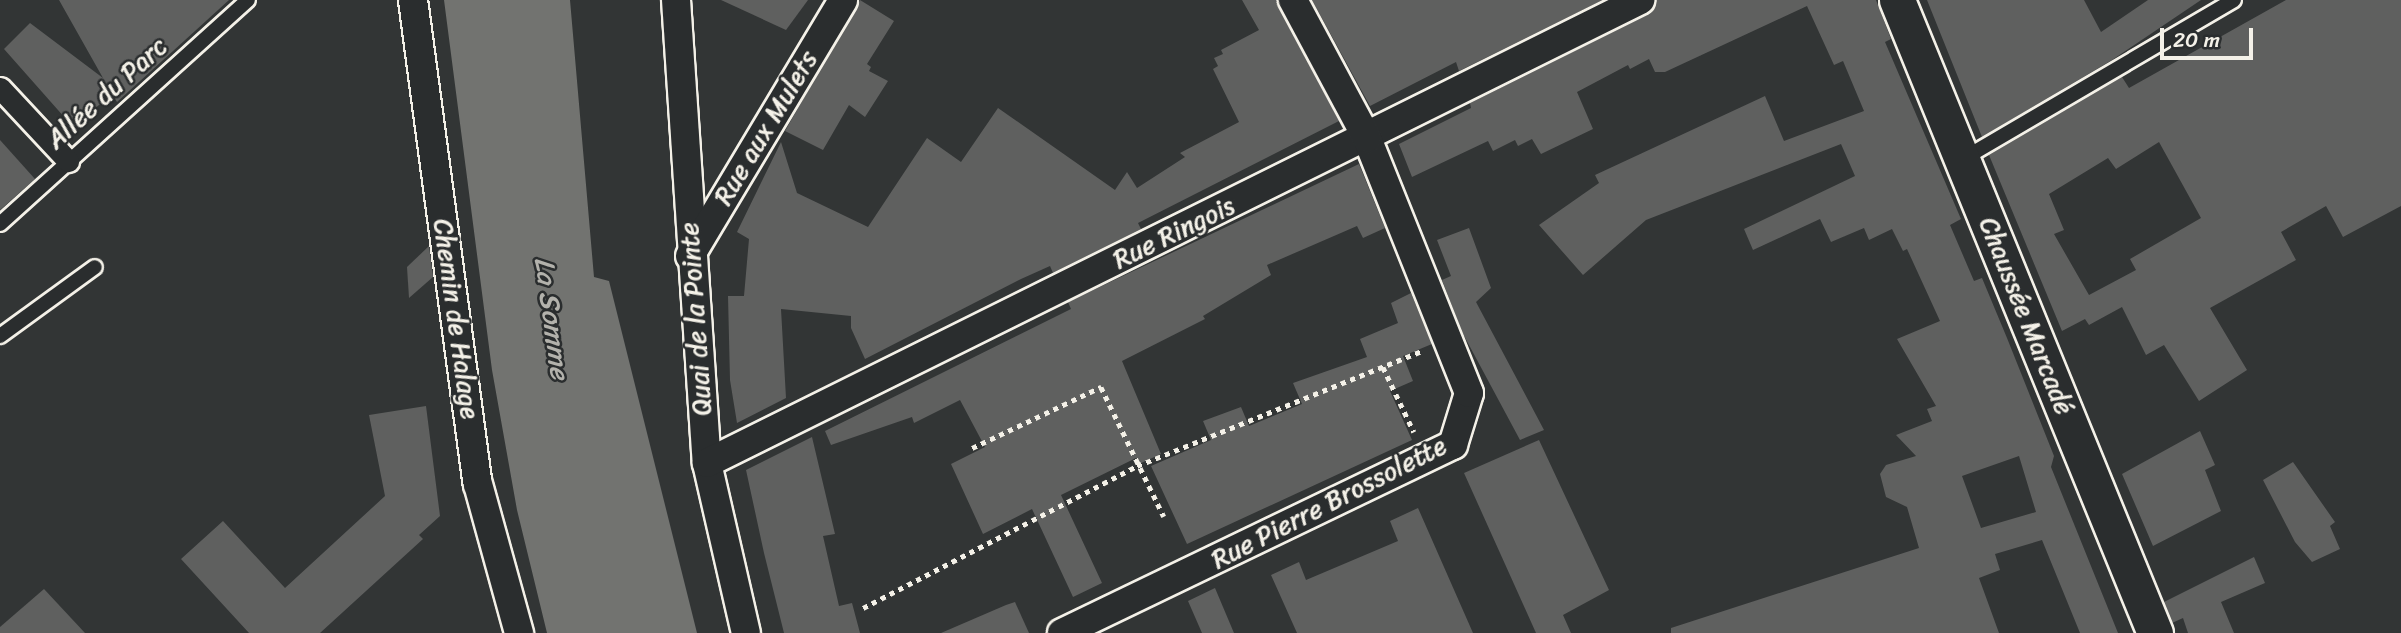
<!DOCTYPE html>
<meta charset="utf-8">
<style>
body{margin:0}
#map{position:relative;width:2401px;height:633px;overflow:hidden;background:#323535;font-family:Sriracha,sans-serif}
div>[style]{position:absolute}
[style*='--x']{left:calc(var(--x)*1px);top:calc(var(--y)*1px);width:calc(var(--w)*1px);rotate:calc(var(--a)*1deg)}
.water>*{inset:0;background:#727370}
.building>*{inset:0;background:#5f605f}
.path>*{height:4.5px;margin-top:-2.25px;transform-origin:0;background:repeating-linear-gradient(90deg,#f4f1e8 0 5px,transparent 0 10px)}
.roads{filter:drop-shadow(2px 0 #f4f1e8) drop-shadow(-2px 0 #f4f1e8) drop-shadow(0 2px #f4f1e8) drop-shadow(0 -2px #f4f1e8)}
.service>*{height:14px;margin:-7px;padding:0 7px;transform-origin:7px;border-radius:7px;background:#2a2d2e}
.pedestrian>*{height:21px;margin:-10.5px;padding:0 10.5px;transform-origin:10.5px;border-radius:10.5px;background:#2a2d2e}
.minor>*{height:28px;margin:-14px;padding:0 14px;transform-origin:14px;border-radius:14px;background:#2a2d2e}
.tertiary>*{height:35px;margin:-17.5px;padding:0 17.5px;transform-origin:17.5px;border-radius:17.5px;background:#2a2d2e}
span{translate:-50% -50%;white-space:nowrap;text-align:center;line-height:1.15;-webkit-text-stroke:5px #2a2d2e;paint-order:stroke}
.street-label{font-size:26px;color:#f4f1e8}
.water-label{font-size:28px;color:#b3b2ac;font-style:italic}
.scale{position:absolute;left:2160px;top:28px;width:93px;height:32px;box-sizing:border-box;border:4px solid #f4f1e8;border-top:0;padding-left:9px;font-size:21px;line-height:24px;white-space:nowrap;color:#f4f1e8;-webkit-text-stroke:5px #2a2d2e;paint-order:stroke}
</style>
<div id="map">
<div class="water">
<i style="clip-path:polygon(444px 0,570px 0,594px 277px,609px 281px,697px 633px,547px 633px,517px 510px,492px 370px)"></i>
</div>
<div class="building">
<i style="clip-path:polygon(59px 0,229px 0,117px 102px,112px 94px,73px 127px,4px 49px,30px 23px,103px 78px)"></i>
<i style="clip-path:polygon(721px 0,808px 0,786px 30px)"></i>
<i style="clip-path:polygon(860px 0,894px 21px,867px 64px,871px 67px,869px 71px,888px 81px,865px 117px,849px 105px,823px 150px,785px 131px)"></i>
<i style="clip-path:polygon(1242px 0,1276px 0,1339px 121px,1138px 223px,1141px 229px,1053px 273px,1050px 266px,1021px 279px,865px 359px,851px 328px,851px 316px,781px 309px,786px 398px,737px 423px,730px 380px,728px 296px,744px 296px,749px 239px,737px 232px,781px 142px,797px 193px,868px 227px,927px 138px,961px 162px,998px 108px,1115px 190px,1127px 172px,1137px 188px,1185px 157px,1180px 153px,1239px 122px,1213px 69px,1218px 66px,1214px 58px,1223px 54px,1221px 50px,1259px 30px)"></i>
<i style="clip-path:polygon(1312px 0,1603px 0,1459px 71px,1456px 62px,1370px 106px)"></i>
<i style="clip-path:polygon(evenodd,1656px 0,1876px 0,1891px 39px,1885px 42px,1961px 219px,1950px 225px,1974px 281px,1982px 278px,2007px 338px,2054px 456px,2051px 467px,2118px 633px,2080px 633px,2042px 540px,1995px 554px,2000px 570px,1979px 578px,1999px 633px,1671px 633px,1671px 628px,1919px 548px,1907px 507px,1886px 497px,1880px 474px,1886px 465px,1916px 456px,1896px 435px,1932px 421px,1927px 409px,1936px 406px,1897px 339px,1940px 321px,1907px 249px,1903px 251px,1892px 229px,1869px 240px,1864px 228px,1831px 242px,1820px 219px,1753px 250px,1744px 229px,1855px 176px,1841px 144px,1646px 220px,1583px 275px,1539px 225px,1599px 183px,1595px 175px,1765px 96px,1784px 141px,1864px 111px,1843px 61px,1834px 65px,1807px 6px,1665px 72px,1655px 72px,1649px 59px,1630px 69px,1628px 65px,1577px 92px,1593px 129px,1541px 154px,1532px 139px,1518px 146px,1515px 140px,1493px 151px,1488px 141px,1412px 177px,1399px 144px,1471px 108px,1470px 103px,1647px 15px,1656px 0,2019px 456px,2036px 512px,1981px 528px,1962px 476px,2019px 456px)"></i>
<i style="clip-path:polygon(1927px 0,2084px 0,2101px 32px,2148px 0,2201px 0,2112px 60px,1982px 137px)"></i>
<i style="clip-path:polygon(evenodd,2286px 0,2401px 0,2401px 206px,2343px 237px,2326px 206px,2281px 232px,2296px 260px,2210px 308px,2247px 370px,2199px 401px,2164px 345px,2146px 355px,2122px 307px,2089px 325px,2085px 319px,2062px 331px,1989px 155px,2122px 77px,2129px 88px,2286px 0,2159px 142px,2201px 218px,2130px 259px,2136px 270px,2089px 295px,2054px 234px,2064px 230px,2049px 194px,2108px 158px,2116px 169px,2159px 142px)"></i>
<i style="clip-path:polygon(0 140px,35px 179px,0 210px)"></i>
<i style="clip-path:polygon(1359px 164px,1385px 228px,1363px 238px,1357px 226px,1267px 265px,1271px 275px,1203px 316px,1205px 319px,1122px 361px,1161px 454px,1139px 464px,1136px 458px,1061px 495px,1102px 583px,1073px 597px,1032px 509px,983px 534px,951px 464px,985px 447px,960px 400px,914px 423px,912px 417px,831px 445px,825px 431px,1071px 309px,1068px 302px)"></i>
<i style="clip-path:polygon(1469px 228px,1491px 288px,1476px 302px,1544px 430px,1520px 440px,1462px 332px,1442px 280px,1451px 276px,1437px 240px)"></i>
<i style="clip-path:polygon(429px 246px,433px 277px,409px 298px,407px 267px)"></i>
<i style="clip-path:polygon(1411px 293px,1432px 344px,1403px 356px,1413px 381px,1390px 391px,1412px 440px,1187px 544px,1151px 466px,1211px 440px,1203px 421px,1241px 407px,1249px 426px,1302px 404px,1293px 383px,1367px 357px,1360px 339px,1398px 323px,1391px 303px)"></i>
<i style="clip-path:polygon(426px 406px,440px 516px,419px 535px,423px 539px,320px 633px,249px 633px,181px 559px,223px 521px,285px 588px,385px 496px,369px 415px)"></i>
<i style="clip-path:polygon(2200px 431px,2215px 465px,2205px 470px,2221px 511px,2153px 546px,2122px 474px)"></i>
<i style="clip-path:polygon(812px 437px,835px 534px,823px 536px,839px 606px,852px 603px,860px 633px,784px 633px,764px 553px,746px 470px)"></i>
<i style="clip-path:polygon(1539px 440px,1609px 590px,1563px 615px,1571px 633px,1536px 633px,1464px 473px)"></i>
<i style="clip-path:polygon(2293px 462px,2335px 522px,2330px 526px,2340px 549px,2312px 562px,2295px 542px,2263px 480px)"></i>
<i style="clip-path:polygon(1418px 508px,1473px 633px,1297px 633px,1271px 575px,1299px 562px,1306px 580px,1398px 541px,1390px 521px)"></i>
<i style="clip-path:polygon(2254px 557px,2265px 583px,2221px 602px,2234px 633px,2188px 633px,2183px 618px,2172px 623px,2164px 602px)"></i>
<i style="clip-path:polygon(1215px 588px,1223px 607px,1234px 633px,1202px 633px,1188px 601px)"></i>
<i style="clip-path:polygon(44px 589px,85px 633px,0 633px,0 627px)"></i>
<i style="clip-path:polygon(1015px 602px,1029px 633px,941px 633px,1006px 605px)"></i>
</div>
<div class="path">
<i style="--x:1383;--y:367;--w:72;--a:64.5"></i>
<i style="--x:972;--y:448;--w:143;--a:-25.3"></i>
<i style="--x:1101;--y:387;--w:144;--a:64.1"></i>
<i style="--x:863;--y:608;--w:309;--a:-27.4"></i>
<i style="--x:1137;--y:466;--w:306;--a:-22"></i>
</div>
<div class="roads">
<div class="service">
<i style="--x:1963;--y:159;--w:314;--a:-30.4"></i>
<i style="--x:0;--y:224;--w:334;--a:-42.1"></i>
<i style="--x:0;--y:336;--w:117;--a:-36"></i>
</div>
<div class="pedestrian">
<i style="--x:0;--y:88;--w:100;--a:47"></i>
</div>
<div class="minor">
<i style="--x:413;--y:0;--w:488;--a:82.4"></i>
<i style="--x:478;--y:484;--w:155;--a:74.6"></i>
<i style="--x:676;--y:0;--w:464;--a:86.2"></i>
<i style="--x:707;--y:463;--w:174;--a:77.1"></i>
<i style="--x:690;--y:256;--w:298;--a:-59.1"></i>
<i style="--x:707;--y:463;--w:1042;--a:-26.39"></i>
<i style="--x:1062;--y:633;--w:434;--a:-25.7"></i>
<i style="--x:1453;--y:445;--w:54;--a:-72.9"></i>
<i style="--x:1469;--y:393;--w:275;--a:-111.8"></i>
<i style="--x:1367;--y:138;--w:157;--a:-118.2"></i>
</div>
<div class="tertiary">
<i style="--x:1897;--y:0;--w:684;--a:67.83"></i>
</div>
</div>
<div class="street-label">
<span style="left:107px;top:93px;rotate:-42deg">Allée du Parc</span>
<span style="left:766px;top:128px;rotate:-59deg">Rue aux Mulets</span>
<span style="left:1174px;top:233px;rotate:-26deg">Rue Ringois</span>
<span style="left:2026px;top:316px;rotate:68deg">Chaussée Marcadé</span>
<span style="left:456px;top:319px;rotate:82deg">Chemin de Halage</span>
<span style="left:696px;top:319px;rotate:-94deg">Quai de la Pointe</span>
<span style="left:1329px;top:503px;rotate:-27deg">Rue Pierre Brossolette</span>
</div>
<div class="water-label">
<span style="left:552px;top:318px;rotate:82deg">La Somme</span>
</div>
<div class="scale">20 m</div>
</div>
